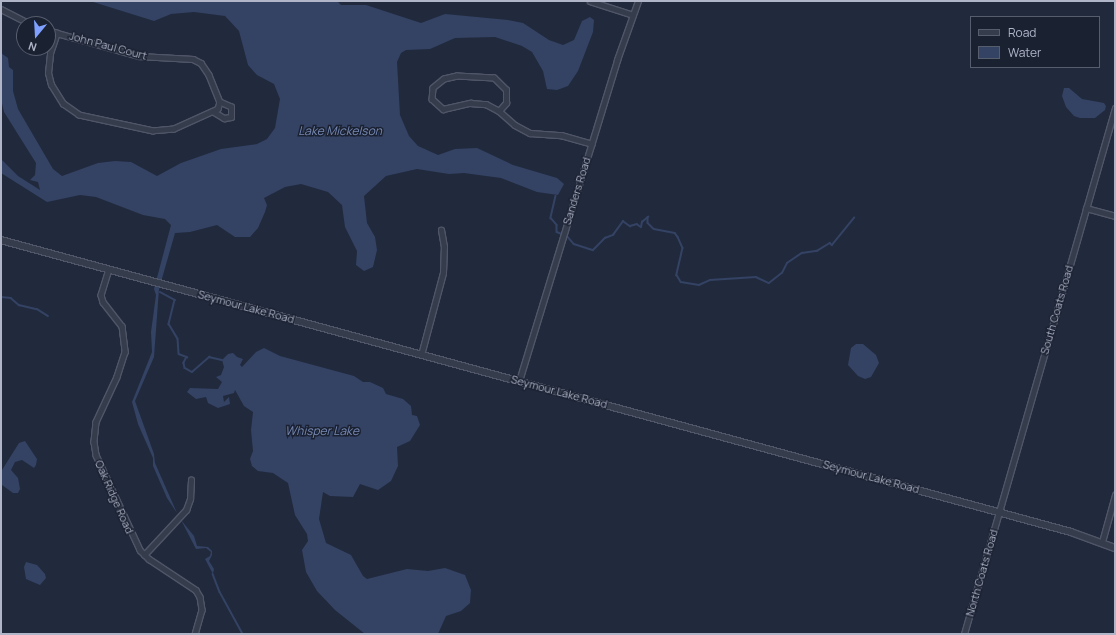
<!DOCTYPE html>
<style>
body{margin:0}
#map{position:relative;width:1116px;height:635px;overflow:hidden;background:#21293c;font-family:Manrope,sans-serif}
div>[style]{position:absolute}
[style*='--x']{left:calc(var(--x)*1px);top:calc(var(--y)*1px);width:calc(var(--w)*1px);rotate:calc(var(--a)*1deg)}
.water>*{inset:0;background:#344264}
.stream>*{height:1.5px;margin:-0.75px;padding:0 0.75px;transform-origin:0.75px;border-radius:0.75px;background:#344264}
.roads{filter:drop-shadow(1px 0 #505667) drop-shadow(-1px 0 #505667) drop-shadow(0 1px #505667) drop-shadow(0 -1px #505667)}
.minor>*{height:4.5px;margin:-2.25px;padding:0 2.25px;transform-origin:2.25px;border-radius:2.25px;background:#353c4c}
.tertiary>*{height:5.5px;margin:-2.75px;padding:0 2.75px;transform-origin:2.75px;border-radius:2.75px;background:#353c4c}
span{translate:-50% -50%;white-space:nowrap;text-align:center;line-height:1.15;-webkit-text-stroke:3px #1a2131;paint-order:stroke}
.street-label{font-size:11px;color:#b0b6c8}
.water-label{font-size:12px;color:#7688b2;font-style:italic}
.frame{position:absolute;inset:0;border:2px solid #b0b6c8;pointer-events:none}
.legend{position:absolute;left:970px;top:16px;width:130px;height:52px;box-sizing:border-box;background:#1a2131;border:1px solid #565d6d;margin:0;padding:5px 7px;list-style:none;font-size:12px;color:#b0b6c8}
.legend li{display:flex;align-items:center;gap:8px;height:20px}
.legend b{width:20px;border:1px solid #565d6d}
.north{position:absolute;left:16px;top:16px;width:40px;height:40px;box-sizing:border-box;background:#1a2131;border:1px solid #565d6d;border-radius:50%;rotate:198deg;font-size:11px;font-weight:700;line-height:16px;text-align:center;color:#b0b6c8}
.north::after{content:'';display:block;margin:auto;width:14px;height:18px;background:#7fa0fe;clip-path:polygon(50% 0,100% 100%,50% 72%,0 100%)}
</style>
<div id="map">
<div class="water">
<i style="clip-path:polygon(90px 1px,337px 1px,341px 5px,366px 5px,421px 23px,445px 14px,508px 20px,523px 23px,549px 40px,563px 45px,574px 40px,582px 21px,590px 17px,594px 20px,593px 32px,578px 71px,568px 86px,557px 90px,547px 89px,543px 71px,532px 52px,522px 46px,495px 37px,455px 38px,430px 49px,406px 50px,401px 53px,397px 62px,400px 115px,409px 136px,418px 146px,438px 155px,455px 149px,477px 148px,513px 165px,557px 178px,564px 184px,558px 195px,537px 192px,501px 178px,464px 173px,449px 174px,417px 169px,386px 176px,364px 196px,367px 223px,375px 237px,377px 250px,373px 267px,364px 271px,356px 265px,357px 251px,345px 227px,342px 205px,328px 192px,301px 184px,285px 187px,264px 198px,267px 205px,265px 212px,258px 228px,250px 237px,235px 237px,217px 225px,190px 232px,175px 233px,159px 289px,154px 357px,135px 401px,154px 454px,155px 463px,177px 513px,167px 498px,153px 466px,153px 458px,138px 424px,132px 402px,152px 352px,151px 332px,156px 295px,154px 289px,171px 225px,165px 219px,143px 215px,96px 197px,80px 195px,47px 202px,1px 173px,1px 159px,18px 176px,40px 190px,38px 182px,30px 180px,35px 175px,36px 163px,4px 112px,1px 99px,1px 53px,8px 58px,9px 67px,13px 70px,13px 91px,18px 109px,53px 169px,62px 176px,98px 163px,115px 161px,131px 162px,157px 176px,181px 163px,221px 149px,257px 144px,267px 139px,275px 128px,280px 99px,274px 84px,257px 75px,248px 65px,239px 31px,225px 16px,194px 12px,171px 14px,154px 21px)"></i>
<i style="clip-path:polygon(1064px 88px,1069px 88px,1082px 99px,1104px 103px,1106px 106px,1105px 110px,1095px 118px,1080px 118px,1074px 116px,1066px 107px,1062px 96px)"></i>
<i style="clip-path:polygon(856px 344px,863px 344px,876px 355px,879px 363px,871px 377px,865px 379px,858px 376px,848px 365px,851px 348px)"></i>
<i style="clip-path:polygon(264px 348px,280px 356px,354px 376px,363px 382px,370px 382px,383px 388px,386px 394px,403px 399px,411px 406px,412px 415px,417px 416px,420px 425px,410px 441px,397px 447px,398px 466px,391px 481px,378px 490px,360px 484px,353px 497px,330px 496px,323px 492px,319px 519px,326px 543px,351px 555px,363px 576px,367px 579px,407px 569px,428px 571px,445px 568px,465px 575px,471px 590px,470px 603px,461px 611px,446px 616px,438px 634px,365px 634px,335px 610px,317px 591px,306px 572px,302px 550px,308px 541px,307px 534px,295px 515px,288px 483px,273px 473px,258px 471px,252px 466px,250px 459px,253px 451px,251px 430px,253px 412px,244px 406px,235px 390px,234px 393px,223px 396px,224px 402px,229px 397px,230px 404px,218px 408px,208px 403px,206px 397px,196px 399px,187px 392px,190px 388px,218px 389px,222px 382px,216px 377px,221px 375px,224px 367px,222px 360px,228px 354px,233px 353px,237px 357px,243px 359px,240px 365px,242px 367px,256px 352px)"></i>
<i style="clip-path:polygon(25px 441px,37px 459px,36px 465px,34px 468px,22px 460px,15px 462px,11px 470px,18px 478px,20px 489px,18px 493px,13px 493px,2px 485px,2px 470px,19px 443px)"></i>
<i style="clip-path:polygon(181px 520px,194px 536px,197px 546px,208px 547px,212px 551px,212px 555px,209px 561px,214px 569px,213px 574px,205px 559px,210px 556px,211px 552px,206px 548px,196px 549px)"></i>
<i style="clip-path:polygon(26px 562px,37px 565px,45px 574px,46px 578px,40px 585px,26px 579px,24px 567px)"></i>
</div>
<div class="stream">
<i style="--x:556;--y:196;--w:23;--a:103"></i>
<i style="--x:551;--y:218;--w:9;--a:49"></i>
<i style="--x:557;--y:225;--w:7;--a:90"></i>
<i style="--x:557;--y:232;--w:5;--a:22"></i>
<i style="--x:568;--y:237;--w:9;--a:49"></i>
<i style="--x:574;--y:244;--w:20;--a:18"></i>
<i style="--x:593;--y:250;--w:17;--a:-45"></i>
<i style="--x:605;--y:238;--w:9;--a:-21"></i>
<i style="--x:613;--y:235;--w:17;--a:-54"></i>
<i style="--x:623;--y:221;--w:9;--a:36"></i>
<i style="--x:630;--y:226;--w:7;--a:-16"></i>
<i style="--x:637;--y:224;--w:5;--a:37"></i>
<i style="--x:641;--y:227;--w:5;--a:-79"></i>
<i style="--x:642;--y:222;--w:8;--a:-40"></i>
<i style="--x:648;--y:217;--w:6;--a:90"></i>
<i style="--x:648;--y:223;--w:8;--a:45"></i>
<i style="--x:654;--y:229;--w:21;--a:11"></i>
<i style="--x:675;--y:233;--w:5;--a:53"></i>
<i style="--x:678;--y:237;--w:12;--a:66"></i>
<i style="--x:683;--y:248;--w:28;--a:103"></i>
<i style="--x:677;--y:275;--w:8;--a:60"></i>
<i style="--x:681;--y:282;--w:18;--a:9"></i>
<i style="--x:699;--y:285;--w:12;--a:-24"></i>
<i style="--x:710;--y:280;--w:46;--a:-3.7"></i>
<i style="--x:756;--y:277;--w:14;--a:25"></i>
<i style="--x:769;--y:283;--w:16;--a:-38"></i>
<i style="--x:782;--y:273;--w:11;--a:-63"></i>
<i style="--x:787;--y:263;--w:18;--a:-34"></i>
<i style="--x:802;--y:253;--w:15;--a:-8"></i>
<i style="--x:817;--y:251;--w:15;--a:-32"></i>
<i style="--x:830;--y:243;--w:3;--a:45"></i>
<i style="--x:832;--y:245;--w:35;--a:-51"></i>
<i style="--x:160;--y:292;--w:17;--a:28"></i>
<i style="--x:175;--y:300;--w:25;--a:104"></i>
<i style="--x:169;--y:324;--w:17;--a:59"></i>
<i style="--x:178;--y:339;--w:15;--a:86"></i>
<i style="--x:179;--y:354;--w:9;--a:21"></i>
<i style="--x:187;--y:357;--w:7;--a:117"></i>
<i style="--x:184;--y:363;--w:5;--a:79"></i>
<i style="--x:185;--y:368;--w:8;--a:30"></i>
<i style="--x:192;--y:372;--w:23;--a:-41"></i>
<i style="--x:209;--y:357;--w:13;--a:13"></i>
<i style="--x:1;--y:297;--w:10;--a:6"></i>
<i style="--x:11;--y:298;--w:11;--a:41"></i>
<i style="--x:19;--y:305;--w:18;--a:13"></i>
<i style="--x:37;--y:309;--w:13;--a:32"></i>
<i style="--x:213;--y:574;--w:19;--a:69"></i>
<i style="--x:220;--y:592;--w:48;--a:61.3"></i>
</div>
<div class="roads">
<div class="minor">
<i style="--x:590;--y:1;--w:45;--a:18"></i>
<i style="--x:1;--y:9;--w:34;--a:27"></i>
<i style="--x:48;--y:30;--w:9;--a:18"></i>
<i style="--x:57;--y:33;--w:85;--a:15.7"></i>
<i style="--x:139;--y:56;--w:54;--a:3.2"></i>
<i style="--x:193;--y:59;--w:9;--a:27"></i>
<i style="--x:201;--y:63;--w:14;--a:56"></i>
<i style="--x:209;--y:75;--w:29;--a:68"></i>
<i style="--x:220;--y:102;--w:7;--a:106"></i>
<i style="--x:218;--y:109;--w:48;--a:155.6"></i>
<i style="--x:174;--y:129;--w:21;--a:175"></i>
<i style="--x:153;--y:131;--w:76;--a:-167.8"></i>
<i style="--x:79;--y:115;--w:19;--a:-145"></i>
<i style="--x:63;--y:104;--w:22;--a:-122"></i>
<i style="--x:51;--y:85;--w:12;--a:-104"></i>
<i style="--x:48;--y:73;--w:20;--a:-84"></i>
<i style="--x:50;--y:53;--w:21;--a:-71"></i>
<i style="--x:499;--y:111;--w:11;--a:-49"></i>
<i style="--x:506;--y:103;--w:13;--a:-90"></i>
<i style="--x:506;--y:90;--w:17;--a:-135"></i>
<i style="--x:494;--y:78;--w:37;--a:-177"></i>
<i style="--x:457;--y:76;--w:13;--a:167"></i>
<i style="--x:444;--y:79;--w:14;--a:141"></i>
<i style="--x:433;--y:88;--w:11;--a:95"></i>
<i style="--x:432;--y:99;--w:15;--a:42"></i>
<i style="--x:443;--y:109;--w:28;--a:-13"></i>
<i style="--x:470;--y:103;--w:16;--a:4"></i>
<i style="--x:486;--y:104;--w:15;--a:28"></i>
<i style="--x:499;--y:111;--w:21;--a:41"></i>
<i style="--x:515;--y:125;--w:17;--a:28"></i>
<i style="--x:530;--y:133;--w:31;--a:4"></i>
<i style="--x:561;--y:135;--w:32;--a:16"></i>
<i style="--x:214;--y:112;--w:12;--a:31"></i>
<i style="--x:224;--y:118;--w:7;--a:-8"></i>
<i style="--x:231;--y:117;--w:10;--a:-90"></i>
<i style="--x:231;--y:107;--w:12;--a:-156"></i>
<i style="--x:1086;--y:208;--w:30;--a:15"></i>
<i style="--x:109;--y:269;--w:27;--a:107"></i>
<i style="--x:101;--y:295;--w:7;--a:74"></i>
<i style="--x:103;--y:302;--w:31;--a:52"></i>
<i style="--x:122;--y:326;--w:26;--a:83"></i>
<i style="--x:125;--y:352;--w:26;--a:108"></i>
<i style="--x:117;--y:377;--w:50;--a:115"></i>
<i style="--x:96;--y:422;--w:20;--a:96"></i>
<i style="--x:94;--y:442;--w:13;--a:81"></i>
<i style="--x:96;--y:455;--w:105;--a:65.1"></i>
<i style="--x:140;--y:550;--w:13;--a:45"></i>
<i style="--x:149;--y:559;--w:56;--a:33.4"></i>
<i style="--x:196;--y:590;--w:8;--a:60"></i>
<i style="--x:200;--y:597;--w:13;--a:81"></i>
<i style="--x:202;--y:610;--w:25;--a:106"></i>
<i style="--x:421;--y:355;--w:85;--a:-75"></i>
<i style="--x:443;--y:273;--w:26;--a:-88"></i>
<i style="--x:444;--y:247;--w:17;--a:-100"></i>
<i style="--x:519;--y:381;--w:336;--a:-73"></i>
<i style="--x:617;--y:60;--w:63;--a:-70.4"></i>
<i style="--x:1102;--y:542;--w:49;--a:-74.5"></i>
<i style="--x:144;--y:555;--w:62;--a:-47"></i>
<i style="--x:186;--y:510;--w:12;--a:-70"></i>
<i style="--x:190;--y:499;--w:19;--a:-87"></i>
<i style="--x:964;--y:634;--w:547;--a:-73.98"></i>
</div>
<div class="tertiary">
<i style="--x:1;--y:240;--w:1109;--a:15.26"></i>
<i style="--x:1071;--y:532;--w:47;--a:20"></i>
</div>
</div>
<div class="street-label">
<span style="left:108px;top:46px;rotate:15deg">John Paul Court</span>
<span style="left:577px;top:191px;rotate:-73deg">Sanders Road</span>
<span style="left:246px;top:307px;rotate:15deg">Seymour Lake Road</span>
<span style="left:1057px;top:310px;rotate:-74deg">South Coats Road</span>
<span style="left:559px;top:392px;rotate:15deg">Seymour Lake Road</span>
<span style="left:871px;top:477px;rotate:15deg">Seymour Lake Road</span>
<span style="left:114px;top:497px;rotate:66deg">Oak Ridge Road</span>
<span style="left:982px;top:573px;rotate:-74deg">North Coats Road</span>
</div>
<div class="water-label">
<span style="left:340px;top:131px">Lake Mickelson</span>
<span style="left:322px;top:431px">Whisper Lake</span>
</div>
<div class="frame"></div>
<ul class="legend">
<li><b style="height:5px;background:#353c4c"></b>Road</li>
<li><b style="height:11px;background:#344264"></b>Water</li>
</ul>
<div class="north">N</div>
</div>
